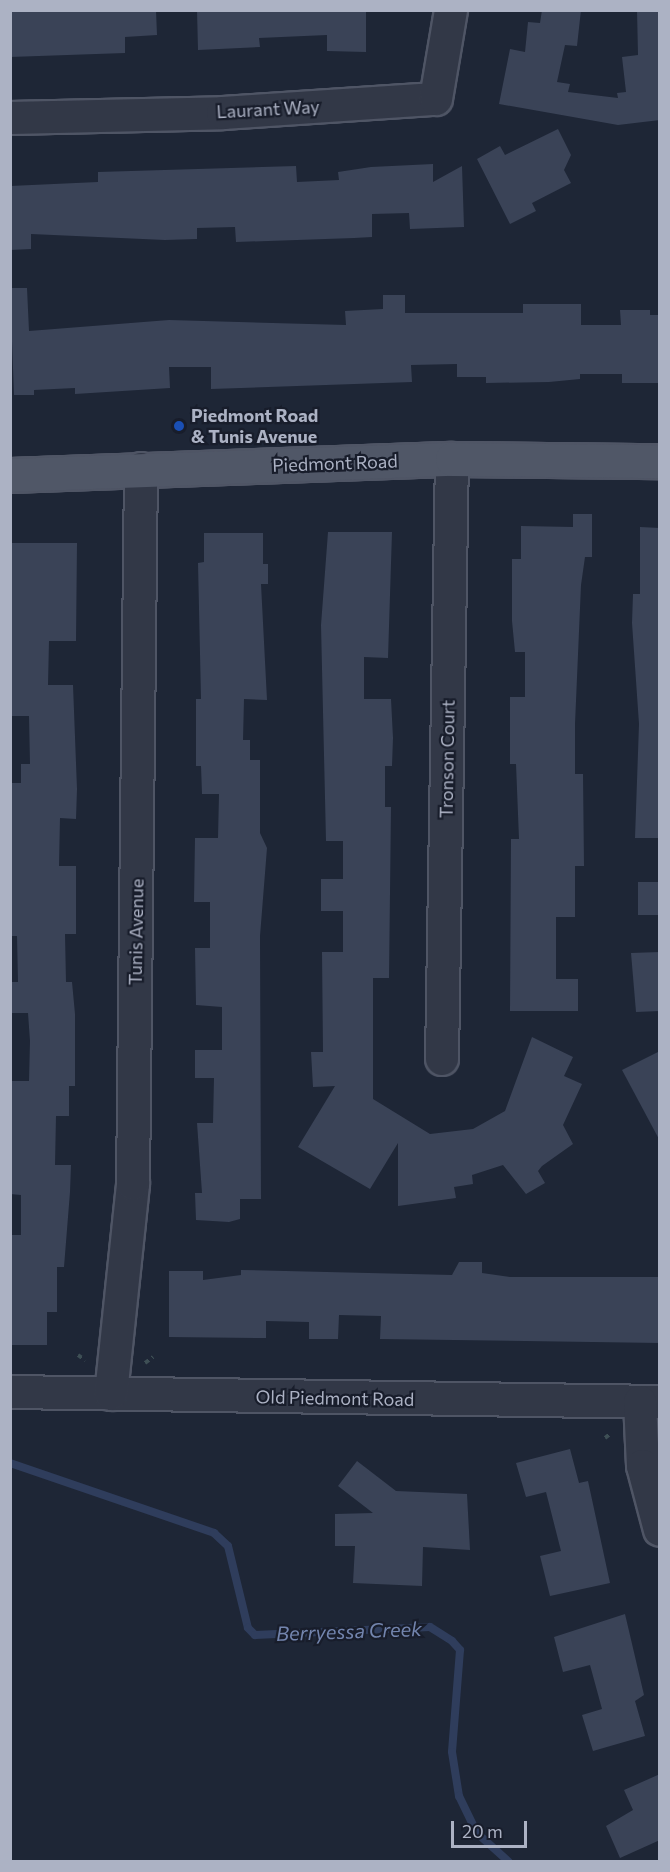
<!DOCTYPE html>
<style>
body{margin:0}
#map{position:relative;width:670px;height:1872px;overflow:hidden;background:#1e2636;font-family:Commissioner,sans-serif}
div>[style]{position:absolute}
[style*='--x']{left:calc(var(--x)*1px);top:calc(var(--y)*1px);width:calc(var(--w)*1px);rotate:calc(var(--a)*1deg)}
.stream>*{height:8px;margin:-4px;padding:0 4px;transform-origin:4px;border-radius:4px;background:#2f3d5c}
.building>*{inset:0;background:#3a4357;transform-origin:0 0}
.path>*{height:4px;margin-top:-2px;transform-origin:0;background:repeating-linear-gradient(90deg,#3e4f55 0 4.5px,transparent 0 9px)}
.roads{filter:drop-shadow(2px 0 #4f5565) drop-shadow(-2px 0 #4f5565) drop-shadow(0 2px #4f5565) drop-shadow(0 -2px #4f5565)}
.minor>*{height:32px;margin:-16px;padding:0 16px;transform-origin:16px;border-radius:16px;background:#323847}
.major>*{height:33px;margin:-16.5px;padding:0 16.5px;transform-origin:16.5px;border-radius:16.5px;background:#505767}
.dots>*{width:16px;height:16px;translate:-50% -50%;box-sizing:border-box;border:3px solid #181d2b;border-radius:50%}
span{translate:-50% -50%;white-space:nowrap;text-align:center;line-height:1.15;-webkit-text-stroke:4.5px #181d2b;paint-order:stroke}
.street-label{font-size:18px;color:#acb2c4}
.poi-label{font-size:18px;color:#acb2c4;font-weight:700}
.left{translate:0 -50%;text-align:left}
.water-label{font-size:20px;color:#7385ae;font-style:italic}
.frame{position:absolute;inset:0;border:12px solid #acb2c4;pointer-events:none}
.scale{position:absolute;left:451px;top:1821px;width:76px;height:27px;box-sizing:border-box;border:3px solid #acb2c4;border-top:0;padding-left:8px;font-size:18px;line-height:21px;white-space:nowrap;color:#acb2c4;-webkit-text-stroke:4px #181d2b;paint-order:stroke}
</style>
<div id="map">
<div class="stream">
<i style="--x:10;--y:1463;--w:216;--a:18.9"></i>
<i style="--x:214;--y:1533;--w:19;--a:43"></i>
<i style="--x:228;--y:1546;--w:84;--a:76.3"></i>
<i style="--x:248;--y:1628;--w:10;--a:45"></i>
<i style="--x:255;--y:1635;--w:175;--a:-2.6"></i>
<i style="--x:430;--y:1627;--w:26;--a:32"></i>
<i style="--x:452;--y:1641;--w:12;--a:48"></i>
<i style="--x:460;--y:1650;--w:102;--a:94.5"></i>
<i style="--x:452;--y:1752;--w:45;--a:81"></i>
<i style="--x:459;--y:1796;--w:41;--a:64.1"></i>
<i style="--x:477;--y:1833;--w:43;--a:42.2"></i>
</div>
<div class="building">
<i style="clip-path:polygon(10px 10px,156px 10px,157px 35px,125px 37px,125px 53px,10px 57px)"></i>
<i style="clip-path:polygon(197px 10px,366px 10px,366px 52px,327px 51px,327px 35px,259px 38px,260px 47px,198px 50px)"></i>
<i style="clip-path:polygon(542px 10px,581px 10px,577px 46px,565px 45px,557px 82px,570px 84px,568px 92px,618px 98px,617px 93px,626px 92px,622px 57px,638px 55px,637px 10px,660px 10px,660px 120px,618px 125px,499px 104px,510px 49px,525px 52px,528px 22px,540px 23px)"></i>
<i style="clip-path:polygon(558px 129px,571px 155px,564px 170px,571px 183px,532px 203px,536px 211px,510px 224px,477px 159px,500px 146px,505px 155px)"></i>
<i style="clip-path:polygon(433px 164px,433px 182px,462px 166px,464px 227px,410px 229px,409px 213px,372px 214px,372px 237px,354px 238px,236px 242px,235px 227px,197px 228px,197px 239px,165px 240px,31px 234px,31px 249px,10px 250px,10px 186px,98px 182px,98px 172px,296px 166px,297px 182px,339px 180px,338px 172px,371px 167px)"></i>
<i style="clip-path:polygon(10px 288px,27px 288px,29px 331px,169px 320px,346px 325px,345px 311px,383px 309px,383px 295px,405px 295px,405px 313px,523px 313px,523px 304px,581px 304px,581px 325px,621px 325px,620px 310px,650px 310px,650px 315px,660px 315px,660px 383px,622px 383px,622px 374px,580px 374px,580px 379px,549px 382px,486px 383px,486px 377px,457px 377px,457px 364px,411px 365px,412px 382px,211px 389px,211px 367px,169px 367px,170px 388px,75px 394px,75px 388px,34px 390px,34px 395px,14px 395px)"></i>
<i style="clip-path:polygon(573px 514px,592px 514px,592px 557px,585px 557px,581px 585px,575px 724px,575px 774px,583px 774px,584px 866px,575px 866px,575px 917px,556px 917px,556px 979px,578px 979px,578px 1011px,510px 1011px,511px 839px,519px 839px,516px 764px,510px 764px,510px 697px,525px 697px,525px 652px,515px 652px,512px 621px,512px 559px,521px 559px,521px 526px,573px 527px)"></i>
<i style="clip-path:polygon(640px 527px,660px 528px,660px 838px,635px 838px,639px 724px,632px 623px,633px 594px,640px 594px)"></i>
<i style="clip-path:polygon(328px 532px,392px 532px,388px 658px,364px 657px,364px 699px,391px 699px,393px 738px,392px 766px,385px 766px,385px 807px,391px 807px,389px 978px,373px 978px,373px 1099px,430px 1134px,473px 1129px,505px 1111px,532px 1037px,573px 1057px,564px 1076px,582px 1084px,563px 1125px,573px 1144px,542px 1166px,538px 1171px,545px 1183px,526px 1194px,503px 1165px,472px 1175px,473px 1184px,454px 1187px,456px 1198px,398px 1206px,398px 1143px,370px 1189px,298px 1147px,335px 1086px,313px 1087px,311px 1052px,323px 1052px,322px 952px,343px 952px,343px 911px,321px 911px,321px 879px,343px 879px,343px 841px,326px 841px,321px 625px)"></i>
<i style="clip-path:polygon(204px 533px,263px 533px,263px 564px,268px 564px,268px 584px,261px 584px,267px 700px,244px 699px,243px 740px,250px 740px,250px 760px,260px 760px,260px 833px,267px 848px,260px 936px,261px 1199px,240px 1199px,240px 1219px,229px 1222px,196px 1220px,195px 1193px,202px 1193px,197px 1123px,213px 1123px,214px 1078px,195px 1078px,195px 1050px,222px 1050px,222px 1007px,196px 1005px,195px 948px,210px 948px,210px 902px,194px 902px,195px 838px,218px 838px,219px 794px,202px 794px,201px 766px,196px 766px,196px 699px,201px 699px,198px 563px,204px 562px)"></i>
<i style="clip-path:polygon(11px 543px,77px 543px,76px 641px,49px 641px,48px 685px,73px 685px,77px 789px,76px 819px,60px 818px,59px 866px,76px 866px,76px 934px,65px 934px,66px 982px,72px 982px,75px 1014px,75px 1086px,69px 1086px,69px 1116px,56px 1116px,55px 1165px,71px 1165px,70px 1192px,64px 1267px,57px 1267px,57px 1312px,47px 1312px,47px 1345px,10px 1345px,10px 1235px,21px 1235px,21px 1195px,10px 1194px,10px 1081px,29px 1081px,30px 1041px,28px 1013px,10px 1013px,10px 982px,18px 982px,17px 936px,10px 936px,11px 783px,21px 783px,21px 764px,30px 764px,29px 716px,10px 716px)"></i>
<i style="left:638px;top:882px;width:22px;height:33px"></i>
<i style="clip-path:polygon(660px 952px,660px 1011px,636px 1012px,631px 953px)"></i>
<i style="clip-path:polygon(660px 1051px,660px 1141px,622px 1070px)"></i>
<i style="clip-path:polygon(459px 1262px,482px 1262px,482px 1273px,510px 1277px,660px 1277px,660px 1343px,380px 1339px,381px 1316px,339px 1315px,338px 1339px,309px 1339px,309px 1322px,266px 1321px,266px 1338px,169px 1337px,169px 1271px,203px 1271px,203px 1280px,241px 1275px,241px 1270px,452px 1275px)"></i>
<i style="clip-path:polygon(570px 1449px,579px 1483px,588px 1481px,610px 1583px,550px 1596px,540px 1556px,561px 1551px,546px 1492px,526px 1497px,516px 1463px)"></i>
<i style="clip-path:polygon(357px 1461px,396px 1491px,467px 1494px,470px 1550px,423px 1547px,422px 1586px,353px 1583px,355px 1546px,335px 1546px,335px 1514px,373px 1513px,338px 1486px)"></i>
<i style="clip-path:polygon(625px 1614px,644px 1695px,635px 1701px,645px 1736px,593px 1751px,582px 1715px,602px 1709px,590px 1665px,563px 1672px,554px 1637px)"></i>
<i style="clip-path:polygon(660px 1774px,660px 1840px,620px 1858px,606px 1826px,633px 1810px,624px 1790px)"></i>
</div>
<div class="path">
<i style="--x:78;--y:1355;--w:9;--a:36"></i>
<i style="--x:145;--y:1363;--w:10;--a:-37"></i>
<i style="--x:605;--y:1438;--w:6;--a:-39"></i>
</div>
<div class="roads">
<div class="minor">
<i style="--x:10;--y:118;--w:213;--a:-1.3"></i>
<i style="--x:223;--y:113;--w:213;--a:-3.8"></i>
<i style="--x:436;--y:99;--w:90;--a:-80.4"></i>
<i style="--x:442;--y:1059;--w:600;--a:-89.05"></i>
<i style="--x:10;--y:1392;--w:650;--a:0.88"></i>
<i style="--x:111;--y:1394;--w:211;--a:-84"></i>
<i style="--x:133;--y:1184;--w:715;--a:-89.36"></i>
<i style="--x:640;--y:1402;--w:64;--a:87.3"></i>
<i style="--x:643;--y:1466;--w:66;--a:75.1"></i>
</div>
<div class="major">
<i style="--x:10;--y:475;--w:442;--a:-2.1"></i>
<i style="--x:452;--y:459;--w:208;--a:0.6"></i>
</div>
</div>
<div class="dots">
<i style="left:179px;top:426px;background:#1a4fb4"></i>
</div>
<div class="street-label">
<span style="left:268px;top:109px;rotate:-3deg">Laurant Way</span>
<span style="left:335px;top:463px;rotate:-2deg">Piedmont Road</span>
<span style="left:447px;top:759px;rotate:-89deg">Tronson Court</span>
<span style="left:136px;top:932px;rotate:-89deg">Tunis Avenue</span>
<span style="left:335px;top:1398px;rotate:1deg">Old Piedmont Road</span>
</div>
<div class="poi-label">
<span class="left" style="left:191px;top:426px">Piedmont Road<br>&amp; Tunis Avenue</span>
</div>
<div class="water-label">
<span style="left:349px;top:1631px;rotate:-2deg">Berryessa Creek</span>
</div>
<div class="frame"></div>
<div class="scale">20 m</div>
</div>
